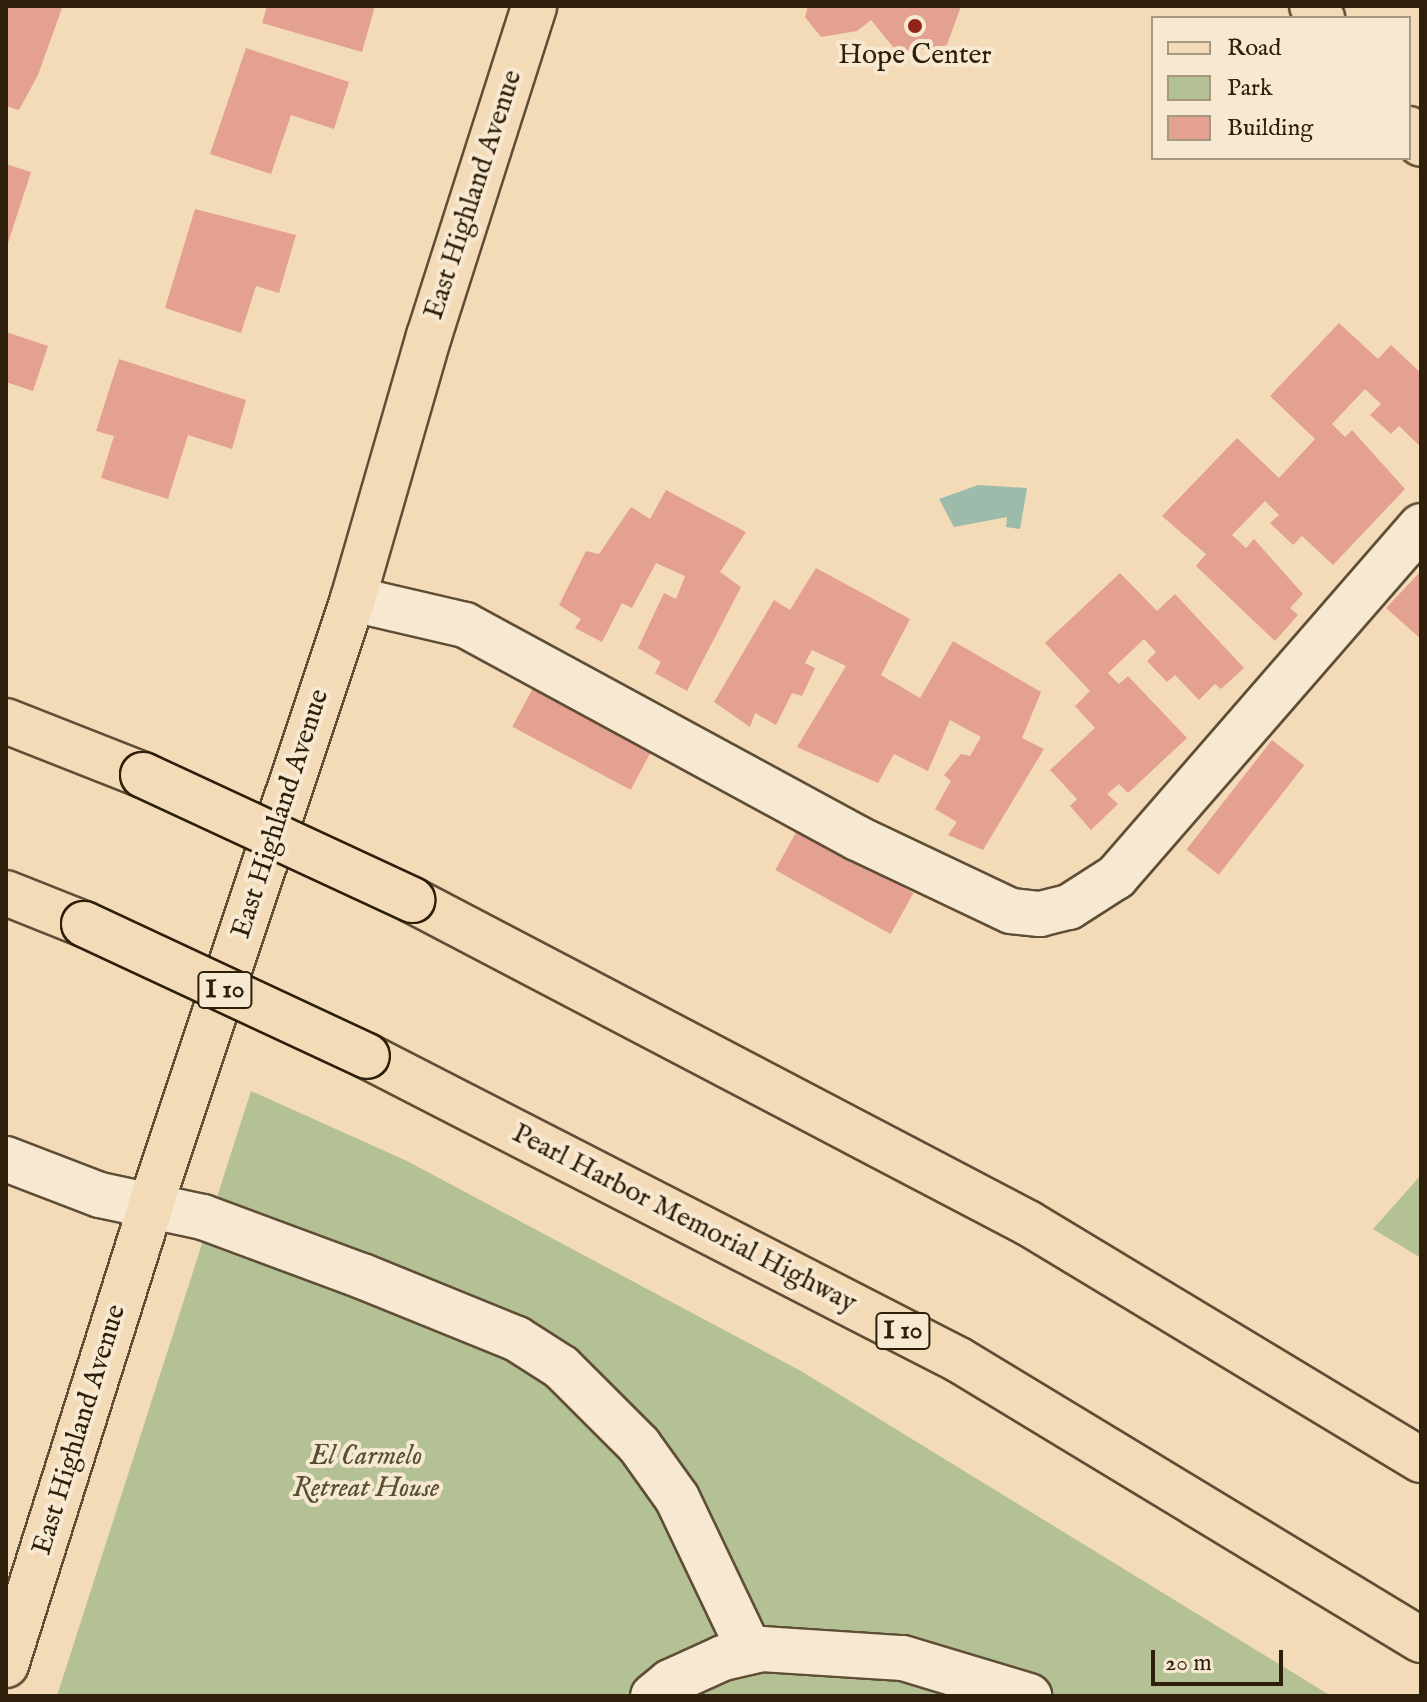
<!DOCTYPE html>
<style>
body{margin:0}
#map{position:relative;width:1427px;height:1702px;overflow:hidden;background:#f3dbb8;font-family:"IM FELL English",serif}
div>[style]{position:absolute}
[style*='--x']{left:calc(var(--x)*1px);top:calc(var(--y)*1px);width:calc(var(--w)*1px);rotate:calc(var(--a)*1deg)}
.green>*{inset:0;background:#b4c194}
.water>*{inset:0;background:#9cbbab}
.building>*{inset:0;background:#e4a090;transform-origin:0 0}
.roads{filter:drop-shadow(2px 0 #5f4e36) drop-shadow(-2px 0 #5f4e36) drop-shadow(0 2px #5f4e36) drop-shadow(0 -2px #5f4e36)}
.minor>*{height:44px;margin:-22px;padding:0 22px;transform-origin:22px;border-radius:22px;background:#f7e8d1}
.major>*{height:44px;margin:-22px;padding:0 22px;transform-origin:22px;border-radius:22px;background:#f3dbb8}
.highway>*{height:44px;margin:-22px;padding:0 22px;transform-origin:22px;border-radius:22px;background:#f3dbb8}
.bridges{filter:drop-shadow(2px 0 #2e1f0a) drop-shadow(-2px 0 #2e1f0a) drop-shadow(0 2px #2e1f0a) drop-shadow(0 -2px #2e1f0a)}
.highway-bridge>*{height:44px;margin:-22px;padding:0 22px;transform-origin:22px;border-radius:22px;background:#f3dbb8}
.dots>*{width:22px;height:22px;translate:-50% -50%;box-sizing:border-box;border:4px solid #f7e8d1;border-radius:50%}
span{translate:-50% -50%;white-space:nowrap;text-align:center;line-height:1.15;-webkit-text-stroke:8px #f7e8d1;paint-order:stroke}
.shield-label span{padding:2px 6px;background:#f7e8d1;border:2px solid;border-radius:6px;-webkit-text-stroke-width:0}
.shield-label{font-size:26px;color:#2e1f0a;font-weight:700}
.poi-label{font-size:28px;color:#2e1f0a}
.street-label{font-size:28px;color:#2e1f0a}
.park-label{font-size:28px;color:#565033;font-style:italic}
.frame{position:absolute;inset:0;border:8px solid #2e1f0a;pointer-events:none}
.legend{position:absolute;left:1151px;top:16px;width:260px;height:144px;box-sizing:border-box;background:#f7e8d1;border:2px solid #a79881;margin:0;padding:10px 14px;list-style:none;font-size:24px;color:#2e1f0a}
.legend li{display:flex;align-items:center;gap:16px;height:40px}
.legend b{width:40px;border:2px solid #a79881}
.scale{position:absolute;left:1151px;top:1650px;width:132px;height:36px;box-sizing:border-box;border:4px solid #2e1f0a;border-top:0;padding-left:10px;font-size:24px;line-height:28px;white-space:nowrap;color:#2e1f0a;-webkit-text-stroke:6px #f7e8d1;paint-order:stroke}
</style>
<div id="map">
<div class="green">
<i style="clip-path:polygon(251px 1091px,407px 1161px,801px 1371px,1331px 1696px,57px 1696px)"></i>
<i style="clip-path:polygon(1421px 1175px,1421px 1258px,1373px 1229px)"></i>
</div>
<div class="water">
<i style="clip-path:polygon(978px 485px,1027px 488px,1020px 529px,1006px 527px,1007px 517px,954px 527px,939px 499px)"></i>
</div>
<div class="building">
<i style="clip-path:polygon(6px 6px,62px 8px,38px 75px,19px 110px,6px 106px)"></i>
<i style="clip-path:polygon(267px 6px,375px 6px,362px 52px,262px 23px)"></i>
<i style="clip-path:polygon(808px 6px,961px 6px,947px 45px,898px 53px,871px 20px,857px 31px,821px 37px,805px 17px)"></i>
<i style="clip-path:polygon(246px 48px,349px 82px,334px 129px,291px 115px,271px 174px,210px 154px)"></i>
<i style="clip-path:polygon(6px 164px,31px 172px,7px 246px,6px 246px)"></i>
<i style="clip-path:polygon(195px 209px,296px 235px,279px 293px,256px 286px,241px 333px,165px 308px)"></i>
<i style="clip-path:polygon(1339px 323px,1378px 359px,1391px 345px,1421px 373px,1421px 447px,1399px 426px,1391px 434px,1370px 415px,1381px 404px,1365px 389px,1332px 424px,1345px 437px,1352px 430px,1405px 489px,1333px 565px,1302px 536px,1293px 545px,1270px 523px,1279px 515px,1265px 501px,1232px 535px,1246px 548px,1254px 539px,1303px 594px,1290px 608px,1298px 615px,1275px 641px,1196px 566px,1206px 554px,1162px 516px,1237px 438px,1279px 478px,1315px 439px,1270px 396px)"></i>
<i style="clip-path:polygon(6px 332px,48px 346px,33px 391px,6px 382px)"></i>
<i style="clip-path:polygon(119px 359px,246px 400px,232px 449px,188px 435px,168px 499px,101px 478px,114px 436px,96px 431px)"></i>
<i style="clip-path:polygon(666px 490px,746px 532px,720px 572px,741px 587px,687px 691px,655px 673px,661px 662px,638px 648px,664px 593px,676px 599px,685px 576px,656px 563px,632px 608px,622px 603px,602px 642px,575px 628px,581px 619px,559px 605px,586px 551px,599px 554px,631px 507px,650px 519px)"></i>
<i style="clip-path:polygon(816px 568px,910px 619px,881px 675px,920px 698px,953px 641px,1041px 692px,1022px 738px,1044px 749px,983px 850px,948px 835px,957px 822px,935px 809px,951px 781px,944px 775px,961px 754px,970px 756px,981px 737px,950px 720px,928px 771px,894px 754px,878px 783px,797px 747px,846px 666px,812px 650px,805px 663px,815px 668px,802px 696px,792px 693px,776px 725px,755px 713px,750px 727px,714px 702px,774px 600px,790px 610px)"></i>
<i style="clip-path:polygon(1421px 571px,1421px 639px,1386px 608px)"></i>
<i style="clip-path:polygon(1120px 573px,1157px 611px,1175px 594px,1244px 668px,1221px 689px,1215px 684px,1199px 700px,1175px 675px,1167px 682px,1147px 661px,1156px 652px,1144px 639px,1108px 673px,1119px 684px,1128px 676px,1187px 738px,1128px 793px,1119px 784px,1107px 794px,1118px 804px,1091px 830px,1070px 806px,1077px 799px,1050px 770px,1095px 728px,1075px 706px,1090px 691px,1045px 643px)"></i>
<i style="left:533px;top:688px;width:134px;height:44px;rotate:28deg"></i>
<i style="left:1272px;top:740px;width:41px;height:139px;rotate:38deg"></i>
<i style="left:798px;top:829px;width:132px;height:47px;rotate:29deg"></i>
</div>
<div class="roads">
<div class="minor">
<i style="--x:353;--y:599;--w:115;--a:13.1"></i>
<i style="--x:465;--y:625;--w:446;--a:28.5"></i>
<i style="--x:857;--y:838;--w:170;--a:25.4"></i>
<i style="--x:1011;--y:911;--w:29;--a:6"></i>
<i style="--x:1040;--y:914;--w:30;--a:-14"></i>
<i style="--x:1069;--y:907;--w:56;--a:-32.6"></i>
<i style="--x:1116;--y:877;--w:465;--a:-49"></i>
<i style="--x:6;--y:1159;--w:101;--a:21"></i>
<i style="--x:100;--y:1195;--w:105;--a:12.1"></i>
<i style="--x:203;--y:1217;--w:170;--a:20.4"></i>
<i style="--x:362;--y:1276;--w:167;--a:22.1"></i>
<i style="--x:517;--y:1339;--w:52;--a:32.5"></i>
<i style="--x:561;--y:1367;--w:110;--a:45"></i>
<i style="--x:639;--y:1445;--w:65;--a:54.4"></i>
<i style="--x:677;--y:1498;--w:170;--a:64.5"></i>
<i style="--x:653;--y:1696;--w:22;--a:-39"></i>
<i style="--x:670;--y:1682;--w:58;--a:-24.4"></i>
<i style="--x:723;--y:1658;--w:40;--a:-13"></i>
<i style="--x:762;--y:1649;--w:141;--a:3.7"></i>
<i style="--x:903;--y:1658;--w:132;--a:16.8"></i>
</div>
<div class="major">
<i style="--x:1312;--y:6;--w:16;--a:50"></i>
<i style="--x:1409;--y:129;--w:19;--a:51"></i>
<i style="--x:6;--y:1665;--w:483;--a:-72.5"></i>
<i style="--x:151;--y:1204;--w:638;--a:-71.54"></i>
<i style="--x:353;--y:599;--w:274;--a:-73.9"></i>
<i style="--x:429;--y:336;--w:346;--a:-72.3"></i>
</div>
<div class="highway">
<i style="--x:6;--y:721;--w:147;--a:21.5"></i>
<i style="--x:6;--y:893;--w:84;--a:21.7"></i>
<i style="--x:412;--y:900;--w:696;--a:27.67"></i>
<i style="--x:1028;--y:1223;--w:459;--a:31.1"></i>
<i style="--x:367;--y:1056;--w:665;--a:27.18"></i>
<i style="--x:959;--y:1360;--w:540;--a:31.22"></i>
</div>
</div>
<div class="bridges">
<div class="highway-bridge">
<i style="--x:143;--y:775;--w:297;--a:24.9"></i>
<i style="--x:84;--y:924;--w:312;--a:25"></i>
</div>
</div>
<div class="dots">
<i style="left:915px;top:26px;background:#8f2418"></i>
</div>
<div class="shield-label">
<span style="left:225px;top:990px">I 10</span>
<span style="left:903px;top:1331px">I 10</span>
</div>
<div class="poi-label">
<span style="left:915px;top:56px">Hope Center</span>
</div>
<div class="street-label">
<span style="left:474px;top:195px;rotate:-72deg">East Highland Avenue</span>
<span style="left:281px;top:814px;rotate:-72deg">East Highland Avenue</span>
<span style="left:684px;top:1219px;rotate:27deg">Pearl Harbor Memorial Highway</span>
<span style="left:80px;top:1430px;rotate:-73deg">East Highland Avenue</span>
</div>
<div class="park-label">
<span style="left:366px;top:1473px">El Carmelo<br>Retreat House</span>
</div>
<div class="frame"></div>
<ul class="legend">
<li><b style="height:10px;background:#f3dbb8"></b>Road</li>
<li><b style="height:22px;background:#b4c194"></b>Park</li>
<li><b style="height:22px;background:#e4a090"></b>Building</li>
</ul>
<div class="scale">20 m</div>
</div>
